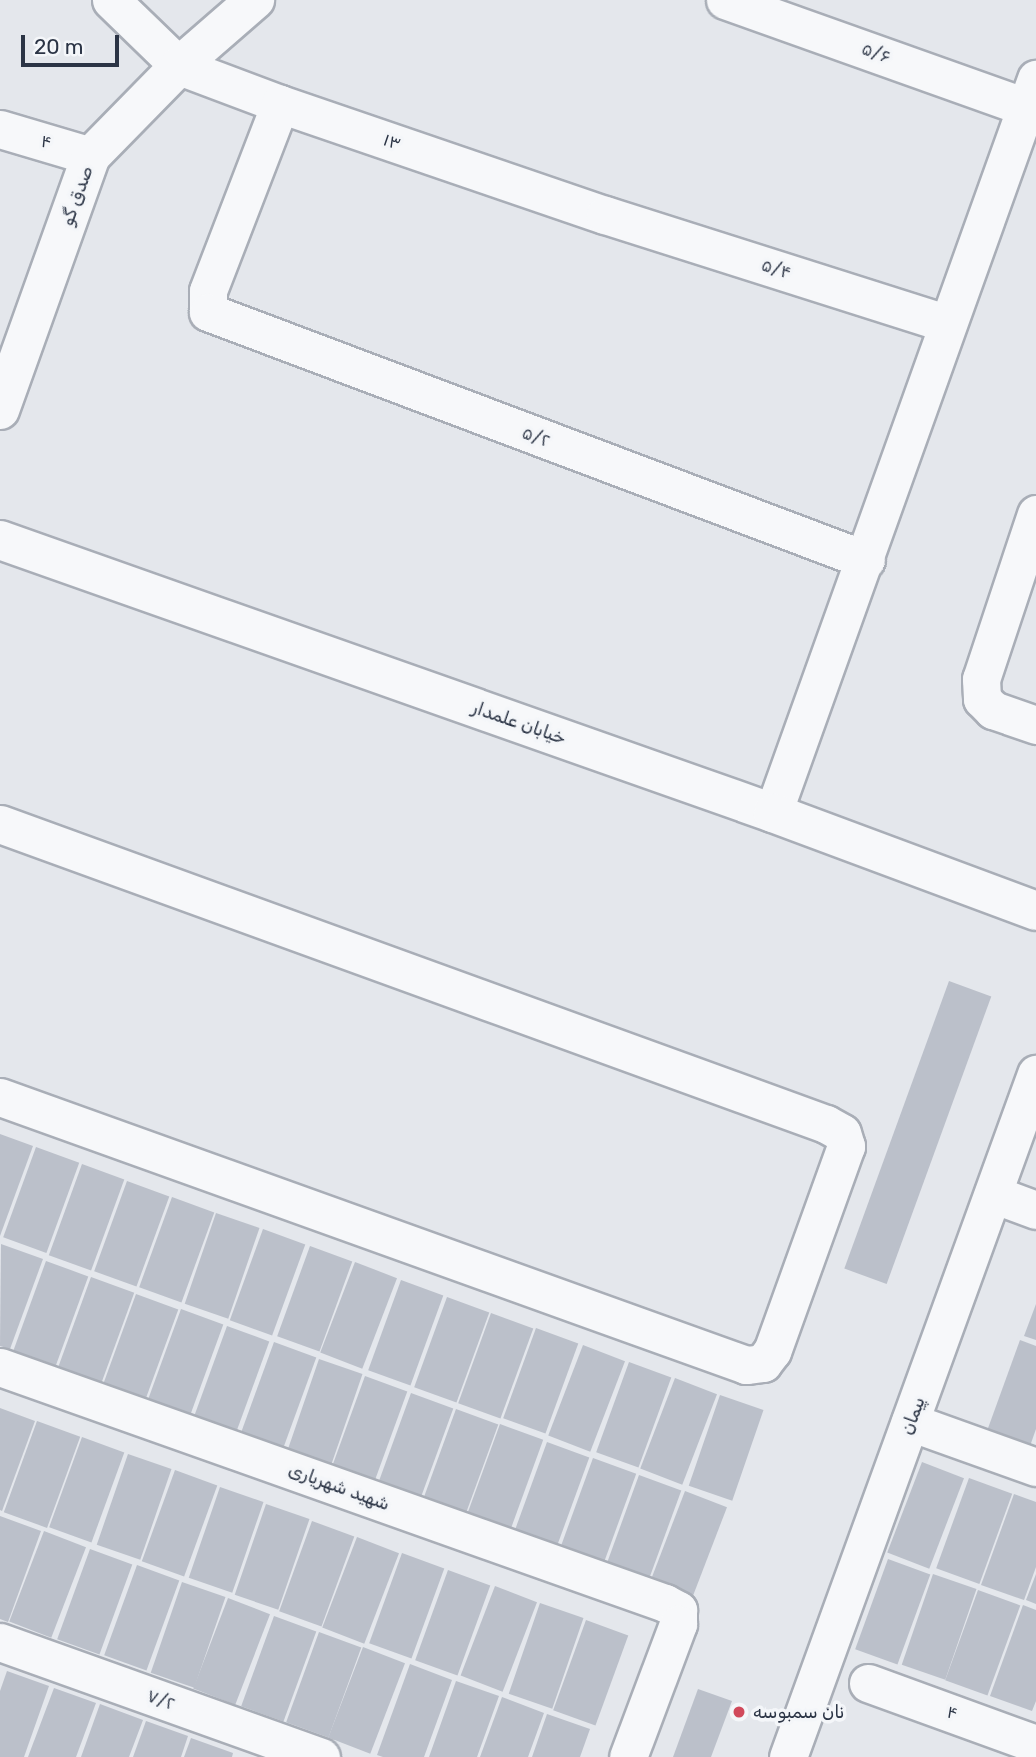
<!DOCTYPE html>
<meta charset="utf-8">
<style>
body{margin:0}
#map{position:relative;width:1036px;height:1757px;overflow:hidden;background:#e4e7ec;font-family:Rubik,"Noto Naskh Arabic",sans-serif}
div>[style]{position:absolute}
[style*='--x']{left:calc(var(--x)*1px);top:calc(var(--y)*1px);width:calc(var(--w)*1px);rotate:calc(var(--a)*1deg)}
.building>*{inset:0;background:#bbc0ca;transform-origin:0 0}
.roads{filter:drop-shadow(2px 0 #a9aeb7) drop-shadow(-2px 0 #a9aeb7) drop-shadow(0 2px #a9aeb7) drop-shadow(0 -2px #a9aeb7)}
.minor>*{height:37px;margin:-18.5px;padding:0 18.5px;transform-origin:18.5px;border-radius:18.5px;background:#f7f8fa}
.tertiary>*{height:38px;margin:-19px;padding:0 19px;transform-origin:19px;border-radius:19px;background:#f7f8fa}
.dots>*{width:19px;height:19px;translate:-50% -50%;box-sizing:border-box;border:4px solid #f4f6f9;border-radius:50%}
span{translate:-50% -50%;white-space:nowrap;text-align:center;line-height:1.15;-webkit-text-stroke:7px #f4f6f9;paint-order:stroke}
.street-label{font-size:18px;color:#2b3445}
.poi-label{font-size:18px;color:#2b3445}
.left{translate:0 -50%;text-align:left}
.scale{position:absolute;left:21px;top:35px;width:98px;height:32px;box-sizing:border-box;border:4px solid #2b3445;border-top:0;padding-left:9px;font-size:21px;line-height:24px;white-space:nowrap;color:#2b3445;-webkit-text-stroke:5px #f4f6f9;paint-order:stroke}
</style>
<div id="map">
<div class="building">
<i style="left:949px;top:981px;width:45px;height:306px;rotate:20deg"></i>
<i style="clip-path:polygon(0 1134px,33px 1146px,0 1236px)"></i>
<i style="left:36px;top:1147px;width:46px;height:96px;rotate:20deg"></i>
<i style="left:82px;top:1164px;width:45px;height:97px;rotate:20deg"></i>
<i style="left:127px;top:1181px;width:45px;height:96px;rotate:20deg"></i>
<i style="left:172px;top:1197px;width:45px;height:96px;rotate:20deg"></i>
<i style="left:216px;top:1213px;width:46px;height:96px;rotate:19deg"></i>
<i style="left:263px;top:1229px;width:45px;height:97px;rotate:20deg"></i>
<i style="clip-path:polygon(1px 1244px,43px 1259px,10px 1349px,0 1346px)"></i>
<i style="left:310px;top:1246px;width:45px;height:96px;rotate:20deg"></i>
<i style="left:46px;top:1261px;width:45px;height:96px;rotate:20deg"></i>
<i style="left:355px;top:1262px;width:45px;height:97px;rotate:21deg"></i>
<i style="left:91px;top:1277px;width:46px;height:97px;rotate:20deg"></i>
<i style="left:401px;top:1280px;width:45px;height:96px;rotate:20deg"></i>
<i style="left:136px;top:1294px;width:45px;height:96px;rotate:20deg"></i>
<i style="left:447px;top:1297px;width:45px;height:96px;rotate:20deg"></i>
<i style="clip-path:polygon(1036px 1304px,1036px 1340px,1024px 1336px)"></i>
<i style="left:181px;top:1309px;width:45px;height:96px;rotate:20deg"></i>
<i style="left:491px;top:1313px;width:45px;height:96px;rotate:20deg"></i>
<i style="left:227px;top:1326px;width:45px;height:96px;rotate:20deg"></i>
<i style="left:536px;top:1328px;width:45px;height:96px;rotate:20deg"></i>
<i style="clip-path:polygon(1020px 1340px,1036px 1346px,1036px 1429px,1030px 1446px,987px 1431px)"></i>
<i style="left:274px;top:1342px;width:45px;height:97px;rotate:20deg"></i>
<i style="left:583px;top:1345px;width:45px;height:97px;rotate:21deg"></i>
<i style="left:319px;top:1359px;width:46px;height:96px;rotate:19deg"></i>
<i style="left:629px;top:1362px;width:45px;height:96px;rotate:20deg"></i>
<i style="left:365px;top:1376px;width:45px;height:96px;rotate:20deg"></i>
<i style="left:675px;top:1378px;width:45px;height:97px;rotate:21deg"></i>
<i style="left:411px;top:1393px;width:45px;height:96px;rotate:20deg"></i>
<i style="left:720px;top:1395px;width:46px;height:96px;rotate:19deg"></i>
<i style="clip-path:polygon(0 1408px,35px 1421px,2px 1511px,0 1510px)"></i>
<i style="left:456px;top:1409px;width:45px;height:97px;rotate:20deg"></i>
<i style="left:37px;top:1421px;width:46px;height:97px;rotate:20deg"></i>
<i style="left:500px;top:1424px;width:46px;height:96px;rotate:20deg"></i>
<i style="left:82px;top:1437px;width:45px;height:96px;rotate:20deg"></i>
<i style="left:547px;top:1442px;width:45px;height:96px;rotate:20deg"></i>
<i style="left:128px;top:1454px;width:46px;height:96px;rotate:19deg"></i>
<i style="left:593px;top:1458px;width:46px;height:96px;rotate:20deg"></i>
<i style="left:922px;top:1462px;width:45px;height:97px;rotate:21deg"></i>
<i style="left:175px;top:1470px;width:45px;height:97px;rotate:20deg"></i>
<i style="left:639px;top:1475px;width:45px;height:96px;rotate:20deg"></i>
<i style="left:969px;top:1478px;width:46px;height:96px;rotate:20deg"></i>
<i style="left:220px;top:1487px;width:46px;height:96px;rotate:19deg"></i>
<i style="left:685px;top:1491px;width:45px;height:97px;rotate:21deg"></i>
<i style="clip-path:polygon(1014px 1494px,1036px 1502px,1036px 1567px,1024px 1600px,981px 1585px)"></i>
<i style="left:266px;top:1504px;width:46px;height:96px;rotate:19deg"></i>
<i style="clip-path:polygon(0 1516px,41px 1531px,8px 1622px,0 1619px)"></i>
<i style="left:312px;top:1521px;width:45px;height:96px;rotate:20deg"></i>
<i style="left:44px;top:1531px;width:45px;height:97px;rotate:21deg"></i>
<i style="left:357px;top:1537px;width:45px;height:97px;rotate:21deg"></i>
<i style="left:90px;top:1549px;width:45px;height:96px;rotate:20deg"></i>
<i style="left:402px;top:1553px;width:45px;height:96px;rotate:20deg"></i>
<i style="left:888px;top:1559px;width:45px;height:96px;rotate:20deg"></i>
<i style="left:137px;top:1565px;width:45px;height:96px;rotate:20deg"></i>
<i style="left:448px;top:1570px;width:45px;height:96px;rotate:20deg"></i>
<i style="left:933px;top:1574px;width:46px;height:96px;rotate:19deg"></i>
<i style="clip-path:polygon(1036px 1574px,1036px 1604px,1026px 1600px)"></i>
<i style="left:182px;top:1582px;width:46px;height:96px;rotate:19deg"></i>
<i style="left:495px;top:1586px;width:45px;height:96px;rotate:21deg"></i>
<i style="left:978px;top:1590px;width:45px;height:96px;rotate:20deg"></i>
<i style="left:228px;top:1598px;width:45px;height:97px;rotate:21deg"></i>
<i style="left:540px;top:1603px;width:46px;height:96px;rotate:19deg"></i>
<i style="clip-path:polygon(1023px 1605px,1036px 1610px,1036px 1701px,1032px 1711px,990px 1696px)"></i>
<i style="left:274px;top:1616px;width:45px;height:96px;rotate:20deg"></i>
<i style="left:586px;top:1620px;width:45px;height:96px;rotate:20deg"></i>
<i style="left:319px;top:1632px;width:45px;height:96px;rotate:20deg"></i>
<i style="left:363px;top:1647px;width:45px;height:97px;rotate:21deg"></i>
<i style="clip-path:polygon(410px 1664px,452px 1680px,424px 1757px,383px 1757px,377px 1755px)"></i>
<i style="clip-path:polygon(7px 1671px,49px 1686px,24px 1757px,0 1757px,0 1691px)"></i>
<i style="clip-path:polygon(456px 1681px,499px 1696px,477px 1757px,429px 1757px)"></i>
<i style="clip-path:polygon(54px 1688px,96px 1703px,76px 1757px,28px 1757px)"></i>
<i style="clip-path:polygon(698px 1689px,732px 1701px,711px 1757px,673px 1757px)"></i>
<i style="clip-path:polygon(502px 1697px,544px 1713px,528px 1757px,480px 1757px)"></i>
<i style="clip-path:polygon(100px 1704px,143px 1720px,129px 1757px,81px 1757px)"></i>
<i style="clip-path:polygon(547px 1714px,590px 1729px,580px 1757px,532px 1757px)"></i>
<i style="clip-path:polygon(146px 1721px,188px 1736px,181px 1757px,133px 1757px)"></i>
<i style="clip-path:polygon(191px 1738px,233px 1753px,232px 1757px,184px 1757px)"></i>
</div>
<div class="roads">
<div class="minor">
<i style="--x:111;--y:0;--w:95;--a:44.1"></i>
<i style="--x:179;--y:66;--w:108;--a:20.6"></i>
<i style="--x:280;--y:104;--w:343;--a:18.9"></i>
<i style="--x:605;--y:215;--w:358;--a:17.6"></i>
<i style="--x:725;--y:0;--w:319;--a:19.6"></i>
<i style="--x:280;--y:104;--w:200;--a:111.1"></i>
<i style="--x:208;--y:291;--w:21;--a:90"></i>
<i style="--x:208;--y:312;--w:703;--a:20.65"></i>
<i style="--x:0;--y:129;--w:95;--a:16.5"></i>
<i style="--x:1036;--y:514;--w:174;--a:108.4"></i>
<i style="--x:981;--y:679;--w:20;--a:87"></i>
<i style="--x:982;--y:699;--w:16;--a:45"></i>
<i style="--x:993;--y:710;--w:46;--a:19.2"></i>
<i style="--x:773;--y:813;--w:780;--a:-70.29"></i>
<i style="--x:0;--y:824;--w:879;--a:19.96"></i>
<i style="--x:826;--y:1124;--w:18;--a:29"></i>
<i style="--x:842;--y:1133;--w:14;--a:73"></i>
<i style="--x:846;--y:1146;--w:218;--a:109.8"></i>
<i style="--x:772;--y:1351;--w:15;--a:127"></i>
<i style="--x:763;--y:1363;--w:17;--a:173"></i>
<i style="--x:746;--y:1365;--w:793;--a:-160.24"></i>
<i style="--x:993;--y:1194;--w:46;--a:20.4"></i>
<i style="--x:0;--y:1367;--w:706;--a:19.54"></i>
<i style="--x:665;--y:1603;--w:15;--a:28"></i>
<i style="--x:678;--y:1610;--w:14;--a:90"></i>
<i style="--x:678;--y:1624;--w:142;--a:110.6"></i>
<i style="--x:910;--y:1422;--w:134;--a:19.7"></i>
<i style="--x:0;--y:1642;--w:341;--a:19.7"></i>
<i style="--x:868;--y:1683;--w:179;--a:20"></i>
<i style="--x:788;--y:1757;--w:727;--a:-70.04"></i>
</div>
<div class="tertiary">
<i style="--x:0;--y:410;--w:270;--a:-70.3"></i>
<i style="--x:91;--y:156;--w:126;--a:-45.6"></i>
<i style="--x:179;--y:66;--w:101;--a:-41"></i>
<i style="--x:0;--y:540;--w:820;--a:19.45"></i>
<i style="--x:773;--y:813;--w:281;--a:20.4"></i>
</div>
</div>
<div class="dots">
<i style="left:739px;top:1712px;background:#d1495b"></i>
</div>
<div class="street-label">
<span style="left:876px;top:53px;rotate:20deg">۵/۶</span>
<span style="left:46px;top:142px;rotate:16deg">۴</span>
<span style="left:392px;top:142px;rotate:19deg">۱۳</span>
<span style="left:77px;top:196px;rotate:-70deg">صدق گو</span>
<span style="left:776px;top:269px;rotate:18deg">۵/۴</span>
<span style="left:536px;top:437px;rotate:20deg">۵/۲</span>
<span style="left:519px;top:723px;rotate:19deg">خیابان علمدار</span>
<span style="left:913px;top:1416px;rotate:-70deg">پیمان</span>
<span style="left:339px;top:1487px;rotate:20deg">شهید شهریاری</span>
<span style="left:161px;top:1700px;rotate:20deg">۷/۲</span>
<span style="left:952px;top:1713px;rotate:20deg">۴</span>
</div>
<div class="poi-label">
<span class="left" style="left:753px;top:1712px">نان سمبوسه</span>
</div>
<div class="scale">20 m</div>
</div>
